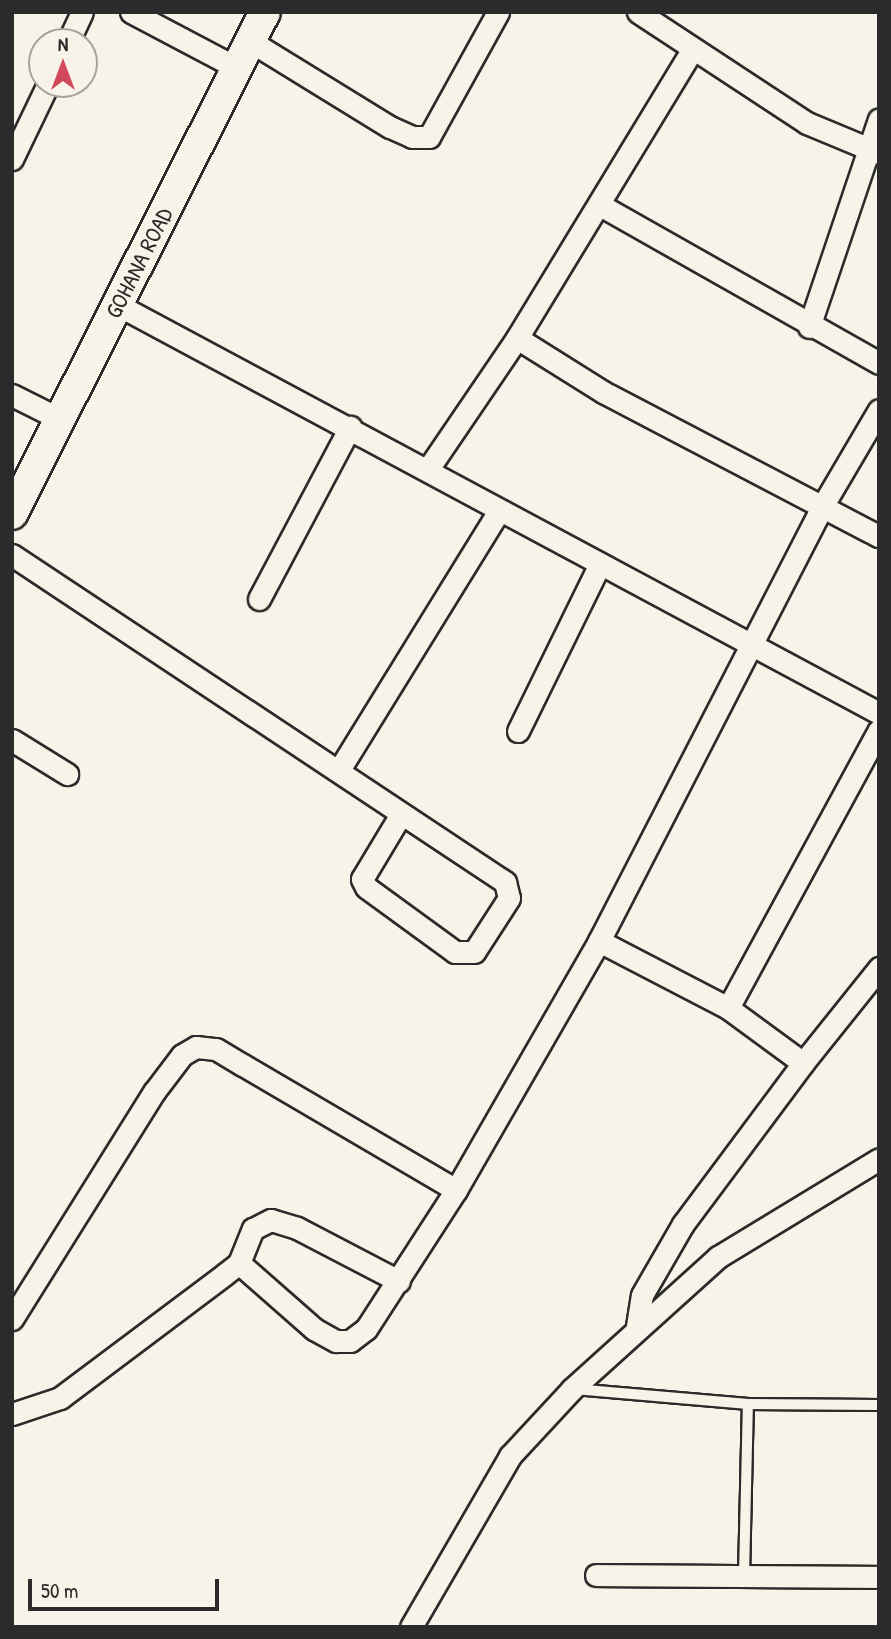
<!DOCTYPE html>
<style>
body{margin:0}
#map{position:relative;width:891px;height:1639px;overflow:hidden;background:#f7f3e8;font-family:"Patrick Hand",sans-serif}
div>[style]{position:absolute}
[style*='--x']{left:calc(var(--x)*1px);top:calc(var(--y)*1px);width:calc(var(--w)*1px);rotate:calc(var(--a)*1deg)}
.roads{filter:drop-shadow(2px 0 #2b2b2b) drop-shadow(-2px 0 #2b2b2b) drop-shadow(0 2px #2b2b2b) drop-shadow(0 -2px #2b2b2b)}
.service>*{height:10px;margin:-5px;padding:0 5px;transform-origin:5px;border-radius:5px;background:#f7f3e8}
.minor>*{height:21px;margin:-10.5px;padding:0 10.5px;transform-origin:10.5px;border-radius:10.5px;background:#f7f3e8}
.secondary>*{height:30px;margin:-15px;padding:0 15px;transform-origin:15px;border-radius:15px;background:#f7f3e8}
span{translate:-50% -50%;white-space:nowrap;text-align:center;line-height:1.15;-webkit-text-stroke:6px #f7f3e8;paint-order:stroke}
.street-label{font-size:23px;color:#2b2b2b}
.frame{position:absolute;inset:0;border:14px solid #2b2b2b;pointer-events:none}
.north{position:absolute;left:28px;top:28px;width:70px;height:70px;box-sizing:border-box;background:#f7f3e8;border:2px solid #a5a39c;border-radius:50%;rotate:0deg;font-size:19px;font-weight:700;line-height:28px;text-align:center;color:#2b2b2b}
.north::after{content:'';display:block;margin:auto;width:24px;height:32px;background:#d1495b;clip-path:polygon(50% 0,100% 100%,50% 72%,0 100%)}
.scale{position:absolute;left:28px;top:1579px;width:191px;height:32px;box-sizing:border-box;border:4px solid #2b2b2b;border-top:0;padding-left:9px;font-size:21px;line-height:24px;white-space:nowrap;color:#2b2b2b;-webkit-text-stroke:5px #f7f3e8;paint-order:stroke}
</style>
<div id="map">
<div class="roads">
<div class="service">
<i style="--x:574;--y:1389;--w:175;--a:4.9"></i>
<i style="--x:748;--y:1404;--w:131;--a:0.4"></i>
<i style="--x:744;--y:1576;--w:172;--a:-88.7"></i>
</div>
<div class="minor">
<i style="--x:131;--y:12;--w:120;--a:27.8"></i>
<i style="--x:638;--y:12;--w:202;--a:33.3"></i>
<i style="--x:807;--y:123;--w:78;--a:22.6"></i>
<i style="--x:250;--y:41;--w:164;--a:31.6"></i>
<i style="--x:390;--y:127;--w:24;--a:24"></i>
<i style="--x:412;--y:137;--w:17;--a:0"></i>
<i style="--x:429;--y:137;--w:143;--a:-61.1"></i>
<i style="--x:68;--y:42;--w:33;--a:-65"></i>
<i style="--x:12;--y:159;--w:83;--a:-64.4"></i>
<i style="--x:600;--y:205;--w:321;--a:29.5"></i>
<i style="--x:118;--y:305;--w:863;--a:28.2"></i>
<i style="--x:809;--y:327;--w:219;--a:-71.4"></i>
<i style="--x:517;--y:338;--w:102;--a:32.1"></i>
<i style="--x:603;--y:392;--w:311;--a:27.6"></i>
<i style="--x:12;--y:395;--w:54;--a:26.6"></i>
<i style="--x:428;--y:469;--w:158;--a:-55.8"></i>
<i style="--x:517;--y:338;--w:338;--a:-58.7"></i>
<i style="--x:12;--y:555;--w:592;--a:33.56"></i>
<i style="--x:505;--y:882;--w:16;--a:76"></i>
<i style="--x:509;--y:898;--w:64;--a:122.9"></i>
<i style="--x:474;--y:952;--w:19;--a:180"></i>
<i style="--x:455;--y:952;--w:110;--a:-143.9"></i>
<i style="--x:366;--y:887;--w:9;--a:-117"></i>
<i style="--x:362;--y:879;--w:76;--a:-59"></i>
<i style="--x:259;--y:599;--w:195;--a:-62.1"></i>
<i style="--x:518;--y:731;--w:184;--a:-63.9"></i>
<i style="--x:12;--y:740;--w:65;--a:31.7"></i>
<i style="--x:339;--y:770;--w:304;--a:-58.3"></i>
<i style="--x:599;--y:941;--w:145;--a:27.4"></i>
<i style="--x:728;--y:1008;--w:93;--a:36.3"></i>
<i style="--x:803;--y:1063;--w:122;--a:-51.3"></i>
<i style="--x:728;--y:1008;--w:316;--a:-61.5"></i>
<i style="--x:239;--y:1263;--w:100;--a:41.3"></i>
<i style="--x:314;--y:1329;--w:25;--a:29"></i>
<i style="--x:336;--y:1341;--w:14;--a:0"></i>
<i style="--x:350;--y:1341;--w:20;--a:-37"></i>
<i style="--x:366;--y:1329;--w:166;--a:-57.1"></i>
<i style="--x:456;--y:1190;--w:287;--a:-60.1"></i>
<i style="--x:599;--y:941;--w:490;--a:-62.8"></i>
<i style="--x:823;--y:505;--w:110;--a:-59.5"></i>
<i style="--x:12;--y:1319;--w:268;--a:-58"></i>
<i style="--x:154;--y:1092;--w:46;--a:-52.9"></i>
<i style="--x:182;--y:1055;--w:16;--a:-30"></i>
<i style="--x:196;--y:1047;--w:20;--a:6"></i>
<i style="--x:216;--y:1049;--w:31;--a:31"></i>
<i style="--x:243;--y:1065;--w:247;--a:30.4"></i>
<i style="--x:637;--y:1326;--w:31;--a:-81"></i>
<i style="--x:642;--y:1295;--w:82;--a:-60"></i>
<i style="--x:683;--y:1224;--w:201;--a:-53.3"></i>
<i style="--x:12;--y:1414;--w:51;--a:-18.4"></i>
<i style="--x:60;--y:1398;--w:206;--a:-36.9"></i>
<i style="--x:225;--y:1274;--w:18;--a:-38"></i>
<i style="--x:239;--y:1263;--w:37;--a:-68"></i>
<i style="--x:253;--y:1229;--w:20;--a:-27"></i>
<i style="--x:271;--y:1220;--w:27;--a:17"></i>
<i style="--x:297;--y:1228;--w:115;--a:27.5"></i>
<i style="--x:596;--y:1575;--w:283;--a:0.4"></i>
<i style="--x:411;--y:1627;--w:198;--a:-59.9"></i>
<i style="--x:510;--y:1456;--w:91;--a:-47.2"></i>
<i style="--x:572;--y:1389;--w:197;--a:-42.1"></i>
<i style="--x:718;--y:1257;--w:188;--a:-31.3"></i>
</div>
<div class="secondary">
<i style="--x:12;--y:514;--w:562;--a:-63.25"></i>
</div>
</div>
<div class="street-label">
<span style="left:139px;top:263px;rotate:-63deg">GOHANA ROAD</span>
</div>
<div class="frame"></div>
<div class="north">N</div>
<div class="scale">50 m</div>
</div>
